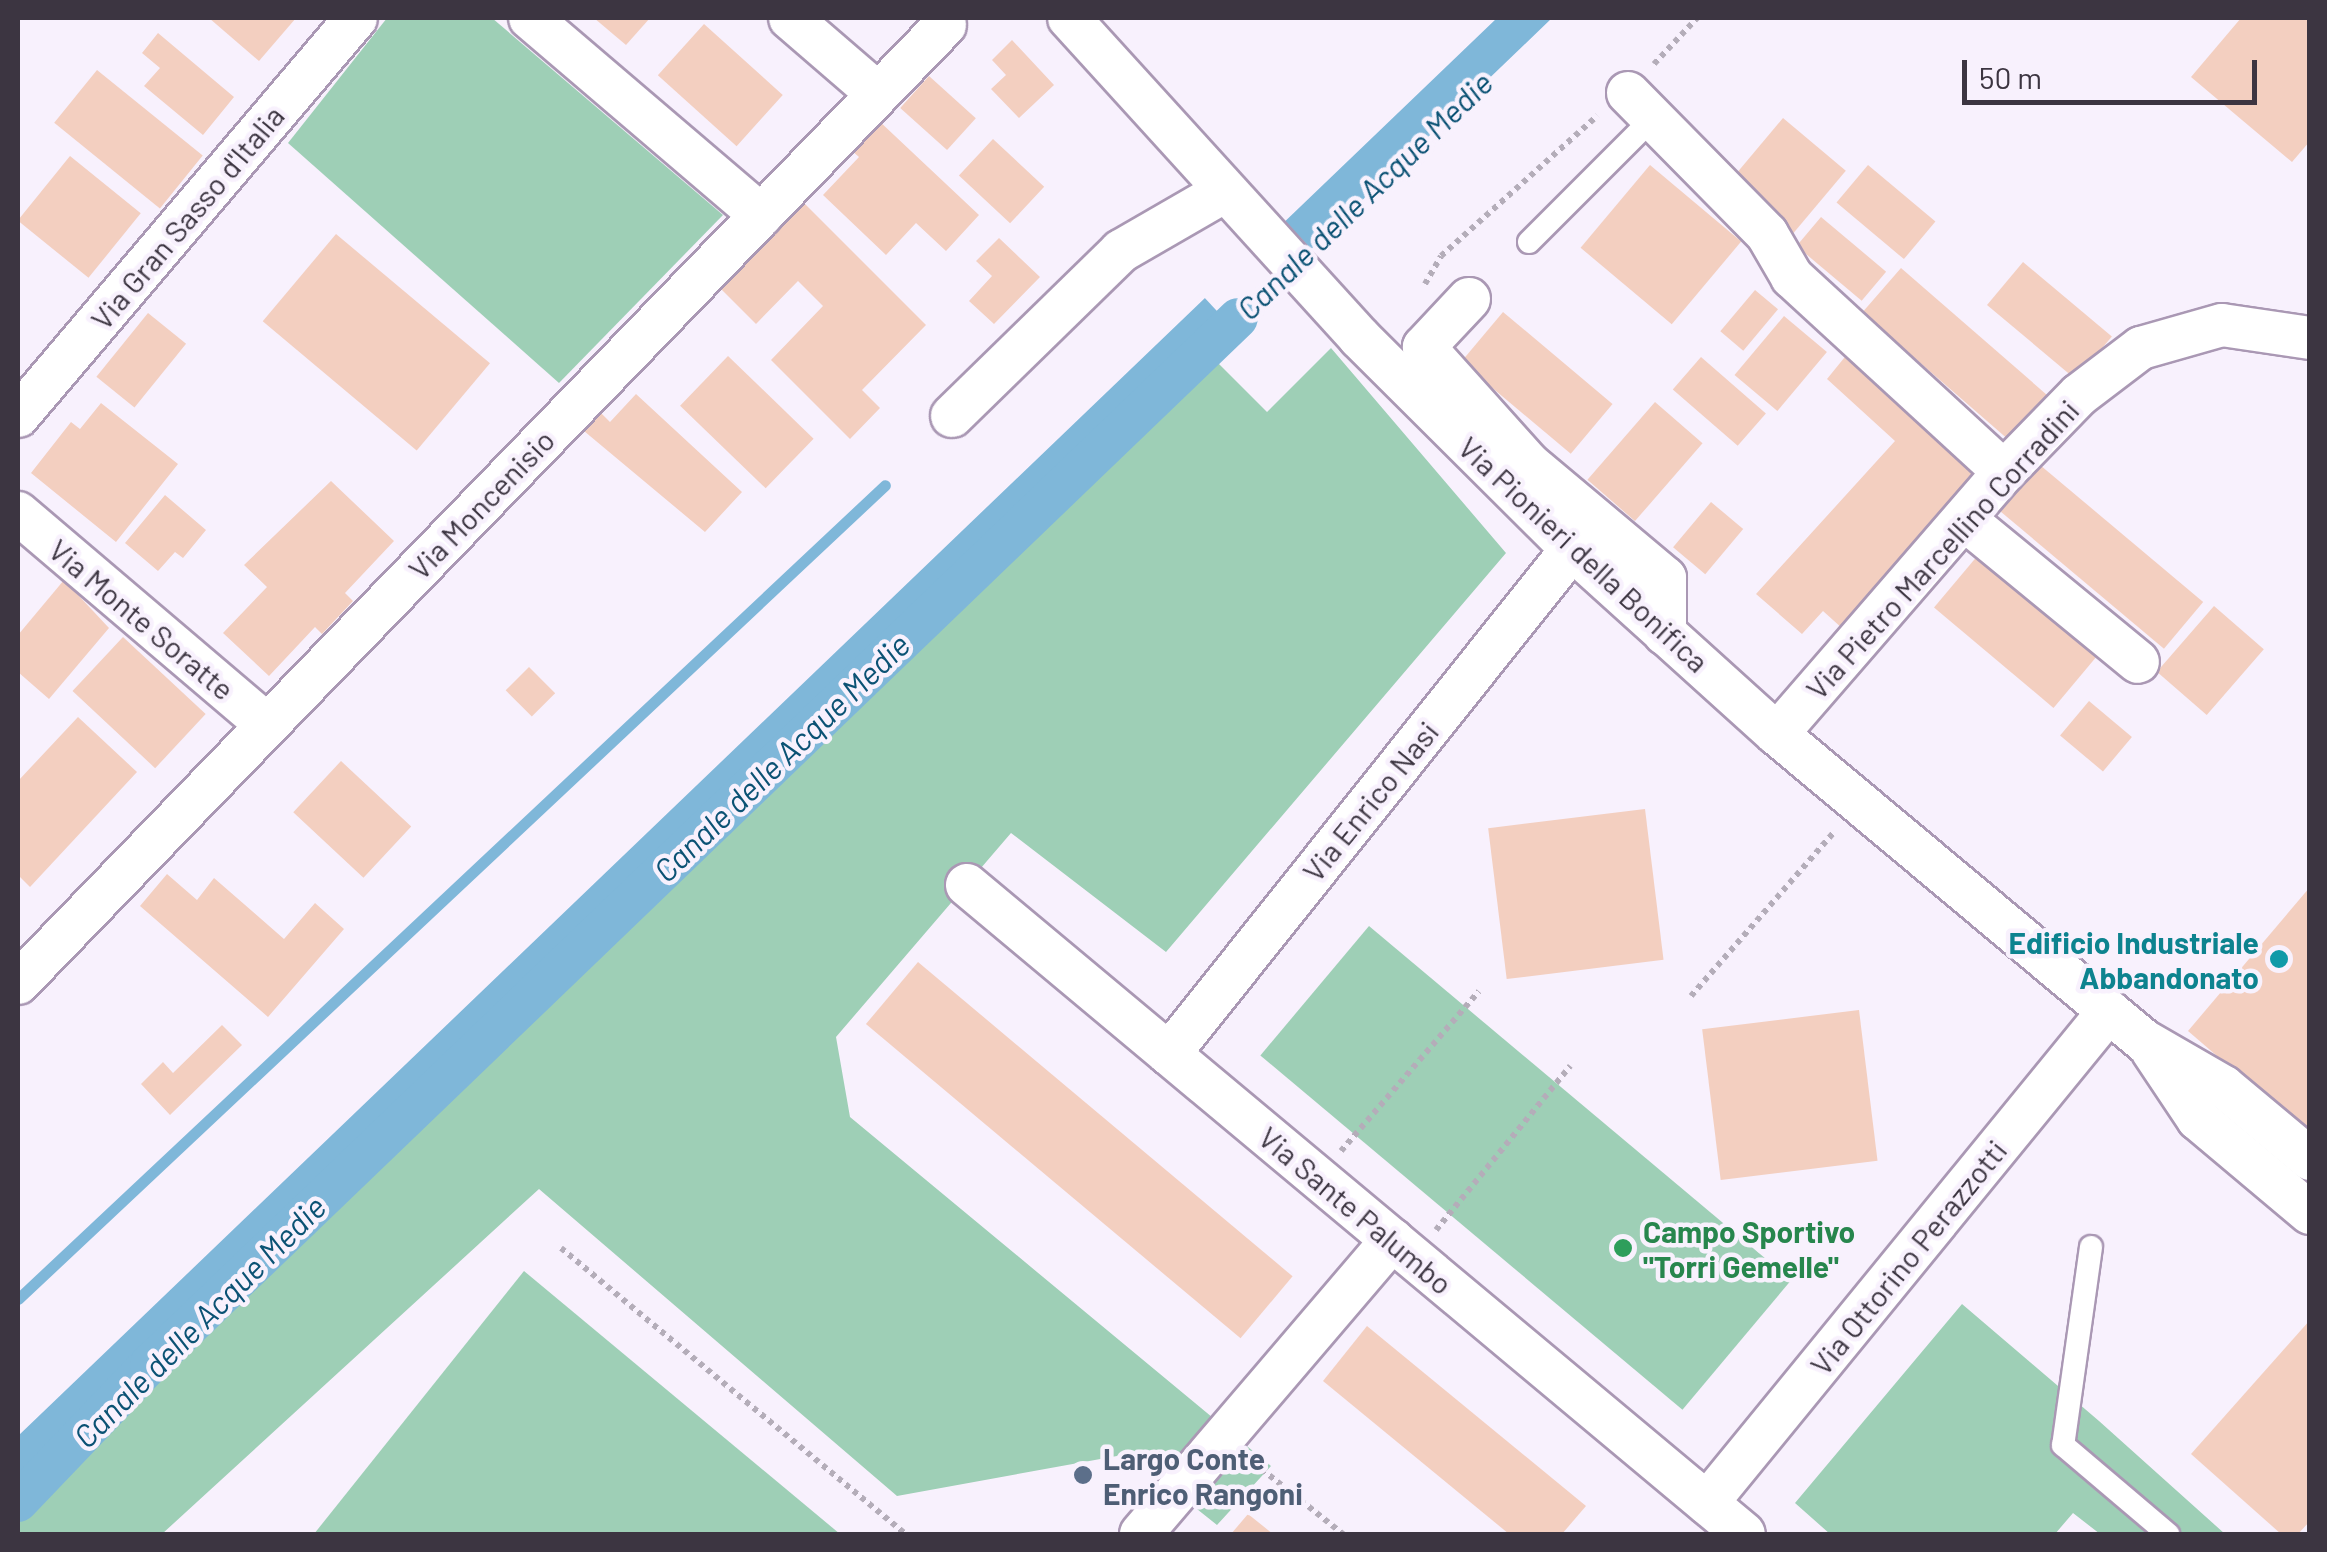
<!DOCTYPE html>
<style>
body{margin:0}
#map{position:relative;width:2327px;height:1552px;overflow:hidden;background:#f8f1fd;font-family:Barlow,sans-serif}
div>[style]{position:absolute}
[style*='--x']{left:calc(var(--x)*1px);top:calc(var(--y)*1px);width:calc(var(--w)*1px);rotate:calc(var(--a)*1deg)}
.green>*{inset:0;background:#9ecfb6;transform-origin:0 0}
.water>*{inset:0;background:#7fb7d9}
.pier>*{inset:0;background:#f8f1fd;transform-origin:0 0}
.stream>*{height:11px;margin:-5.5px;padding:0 5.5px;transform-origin:5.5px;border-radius:5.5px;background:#7fb7d9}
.canal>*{height:40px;margin:-20px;padding:0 20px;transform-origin:20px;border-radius:20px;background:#7fb7d9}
.building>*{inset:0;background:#f3cfc0;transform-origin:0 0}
.path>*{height:6px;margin-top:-3px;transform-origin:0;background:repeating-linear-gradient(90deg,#b4adb9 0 5px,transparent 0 10px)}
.roads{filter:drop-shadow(2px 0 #aa98b4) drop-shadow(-2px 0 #aa98b4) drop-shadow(0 2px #aa98b4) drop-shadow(0 -2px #aa98b4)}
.lane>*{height:22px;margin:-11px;padding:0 11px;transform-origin:11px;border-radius:11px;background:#fff}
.street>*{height:42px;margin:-21px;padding:0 21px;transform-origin:21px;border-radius:21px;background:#fff}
.dots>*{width:28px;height:28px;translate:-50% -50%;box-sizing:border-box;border:5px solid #f8f1fd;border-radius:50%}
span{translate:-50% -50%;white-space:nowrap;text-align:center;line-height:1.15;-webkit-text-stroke:9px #f8f1fd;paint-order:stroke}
.street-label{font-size:30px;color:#3c3541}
.culture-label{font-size:30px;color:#0d838f;font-weight:700}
.right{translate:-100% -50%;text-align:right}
.leisure-label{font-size:30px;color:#27864d;font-weight:700}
.left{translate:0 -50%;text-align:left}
.service-label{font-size:30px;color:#4e5e75;font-weight:700}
.water-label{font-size:32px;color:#0b5274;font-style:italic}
.frame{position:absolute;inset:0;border:20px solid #3c3541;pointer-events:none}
.scale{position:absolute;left:1962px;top:60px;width:295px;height:45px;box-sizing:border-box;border:5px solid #3c3541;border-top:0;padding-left:12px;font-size:30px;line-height:35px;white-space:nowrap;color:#3c3541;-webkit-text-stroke:8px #f8f1fd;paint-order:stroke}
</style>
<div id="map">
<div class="green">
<i style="clip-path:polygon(387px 18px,492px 18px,723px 215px,559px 383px,288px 143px)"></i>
<i style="clip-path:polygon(1331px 348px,1506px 553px,1166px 952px,1011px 833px,836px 1037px,850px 1117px,1271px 1466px,1217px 1525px,1128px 1454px,897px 1496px,539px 1189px,162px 1534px,18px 1534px,18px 1502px,150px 1364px,1205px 350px,1267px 412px)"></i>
<i style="left:1369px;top:926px;width:551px;height:169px;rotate:40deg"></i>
<i style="clip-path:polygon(524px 1271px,840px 1534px,314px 1534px)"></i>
<i style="clip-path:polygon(1962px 1304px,2099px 1421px,2225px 1534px,2100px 1534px,2073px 1513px,2055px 1534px,1830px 1534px,1795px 1503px)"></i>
</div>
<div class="water">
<i style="clip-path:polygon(1497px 18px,1552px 18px,150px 1364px,18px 1502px,18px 1436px)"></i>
</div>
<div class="pier">
<i style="left:1282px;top:218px;width:47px;height:111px;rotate:47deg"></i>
</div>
<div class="stream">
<i style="--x:18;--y:1299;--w:1189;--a:-43.19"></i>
</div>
<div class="canal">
<i style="--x:18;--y:1502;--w:191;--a:-46.3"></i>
<i style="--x:150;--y:1364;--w:1509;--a:-43.87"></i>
</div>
<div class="building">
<i style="clip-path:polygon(209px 18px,296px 18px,259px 61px)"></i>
<i style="clip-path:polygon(594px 18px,650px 18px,626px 45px)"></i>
<i style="clip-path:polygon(2241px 18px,2310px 18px,2310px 141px,2292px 162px,2191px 77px)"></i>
<i style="left:704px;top:24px;width:106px;height:69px;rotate:42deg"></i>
<i style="clip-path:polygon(158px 33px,234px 97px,203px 135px,144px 86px,160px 68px,142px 53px)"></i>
<i style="clip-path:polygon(1012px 40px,1054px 85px,1019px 118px,991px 89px,1006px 75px,992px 60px)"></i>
<i style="left:97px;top:70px;width:136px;height:68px;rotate:39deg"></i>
<i style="left:929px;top:76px;width:63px;height:43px;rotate:42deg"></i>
<i style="left:1783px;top:118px;width:82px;height:83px;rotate:40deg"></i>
<i style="clip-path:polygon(878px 120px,979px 215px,946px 251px,916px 223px,886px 255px,823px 195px,859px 157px,851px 150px)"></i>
<i style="left:993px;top:139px;width:70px;height:50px;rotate:43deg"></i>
<i style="left:70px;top:156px;width:91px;height:83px;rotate:39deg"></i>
<i style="left:1650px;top:165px;width:119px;height:108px;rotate:40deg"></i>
<i style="left:1868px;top:165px;width:88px;height:49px;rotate:40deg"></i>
<i style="clip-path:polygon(799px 198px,926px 325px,862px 390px,880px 408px,850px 439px,771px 360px,823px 306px,798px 281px,756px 324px,721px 289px)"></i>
<i style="left:1821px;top:217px;width:85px;height:38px;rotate:40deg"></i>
<i style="left:336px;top:234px;width:201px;height:114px;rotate:40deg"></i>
<i style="clip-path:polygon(999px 238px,1040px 277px,994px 324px,969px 301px,992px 276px,976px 261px)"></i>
<i style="left:2023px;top:262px;width:116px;height:56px;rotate:40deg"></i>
<i style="left:1901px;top:268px;width:198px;height:59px;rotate:41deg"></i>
<i style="left:1755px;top:290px;width:30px;height:54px;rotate:40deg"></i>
<i style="left:1503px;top:312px;width:143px;height:65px;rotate:40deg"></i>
<i style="left:148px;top:313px;width:49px;height:82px;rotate:39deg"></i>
<i style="left:1784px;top:316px;width:56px;height:77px;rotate:40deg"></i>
<i style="clip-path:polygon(1853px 347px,1981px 467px,1843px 629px,1823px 611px,1802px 634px,1756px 594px,1895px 441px,1827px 379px)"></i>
<i style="left:728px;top:356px;width:119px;height:69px;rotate:44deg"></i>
<i style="left:1701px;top:357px;width:86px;height:43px;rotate:41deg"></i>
<i style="clip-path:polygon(636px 394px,742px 492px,705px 532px,584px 431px,601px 413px,610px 422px)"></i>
<i style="left:1655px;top:402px;width:63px;height:103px;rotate:41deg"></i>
<i style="clip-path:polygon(101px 403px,178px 464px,116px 542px,31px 473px,71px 422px,80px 429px)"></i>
<i style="left:2040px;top:465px;width:213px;height:61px;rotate:40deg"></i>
<i style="clip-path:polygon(331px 481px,394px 541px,345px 593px,353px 601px,322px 634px,315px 627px,269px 676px,223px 633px,267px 587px,244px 565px)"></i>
<i style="clip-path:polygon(165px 495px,206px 530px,183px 558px,175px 552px,158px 571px,125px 543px)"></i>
<i style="left:1711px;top:502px;width:42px;height:59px;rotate:40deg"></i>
<i style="left:1979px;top:554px;width:156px;height:70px;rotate:40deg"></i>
<i style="clip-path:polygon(64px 580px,109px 628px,49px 699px,18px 672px,18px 635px)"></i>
<i style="left:2214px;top:606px;width:66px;height:87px;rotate:41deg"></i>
<i style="left:123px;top:637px;width:113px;height:74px;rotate:43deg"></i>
<i style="left:529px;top:667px;width:37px;height:33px;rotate:45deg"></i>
<i style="left:2089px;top:701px;width:56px;height:45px;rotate:40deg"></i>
<i style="clip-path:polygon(78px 717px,137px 772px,30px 887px,18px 875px,18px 781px)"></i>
<i style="left:341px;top:761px;width:96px;height:70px;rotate:43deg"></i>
<i style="left:1645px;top:809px;width:152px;height:158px;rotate:83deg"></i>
<i style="clip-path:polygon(167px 874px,197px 900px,214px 878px,284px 939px,315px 903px,344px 929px,268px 1017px,140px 906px)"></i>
<i style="clip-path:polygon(2310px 887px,2310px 1136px,2188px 1031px)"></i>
<i style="left:918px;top:962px;width:489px;height:81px;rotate:40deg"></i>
<i style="left:1859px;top:1010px;width:152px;height:158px;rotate:83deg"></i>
<i style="clip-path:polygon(222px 1025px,242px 1045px,170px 1115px,141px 1084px,163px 1062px,173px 1073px)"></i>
<i style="clip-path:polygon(2310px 1320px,2310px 1521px,2298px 1534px,2281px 1534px,2191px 1454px)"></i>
<i style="clip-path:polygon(1367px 1326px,1586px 1506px,1562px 1534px,1509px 1534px,1323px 1381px)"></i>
<i style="clip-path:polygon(1248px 1514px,1273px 1534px,1231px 1534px)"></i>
</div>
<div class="path">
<i style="--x:1654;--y:64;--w:63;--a:-46.9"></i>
<i style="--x:1425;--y:284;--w:32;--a:-60"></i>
<i style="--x:1441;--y:256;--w:210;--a:-41.9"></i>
<i style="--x:1691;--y:996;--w:219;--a:-48.9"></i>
<i style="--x:1341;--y:1151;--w:211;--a:-49.2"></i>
<i style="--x:1436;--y:1230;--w:212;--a:-50.7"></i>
<i style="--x:561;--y:1248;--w:447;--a:39.7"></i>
<i style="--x:1254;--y:1463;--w:114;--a:38.6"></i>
</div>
<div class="roads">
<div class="lane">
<i style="--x:1529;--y:242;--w:175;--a:-45"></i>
<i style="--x:2091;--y:1247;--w:200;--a:98"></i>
<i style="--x:2063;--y:1445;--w:138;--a:40.3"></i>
</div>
<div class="street">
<i style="--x:530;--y:18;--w:304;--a:40.5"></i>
<i style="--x:790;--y:18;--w:116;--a:40.8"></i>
<i style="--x:1069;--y:18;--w:431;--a:47.7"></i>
<i style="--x:1359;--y:337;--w:301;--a:44.9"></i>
<i style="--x:1572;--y:549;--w:276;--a:42.1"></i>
<i style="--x:1777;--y:734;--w:481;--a:39.9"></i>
<i style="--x:2146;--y:1042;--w:90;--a:30"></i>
<i style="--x:2224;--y:1087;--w:112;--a:39.9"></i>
<i style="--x:1628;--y:93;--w:198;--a:45.4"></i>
<i style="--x:1767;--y:234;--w:50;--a:59.8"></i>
<i style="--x:1792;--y:277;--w:288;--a:42.6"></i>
<i style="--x:1469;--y:299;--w:66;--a:133.2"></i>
<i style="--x:1424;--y:347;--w:156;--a:48.1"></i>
<i style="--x:1528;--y:463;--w:179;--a:40"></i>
<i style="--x:1665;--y:578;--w:56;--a:90"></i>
<i style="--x:18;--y:416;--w:522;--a:-49.66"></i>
<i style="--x:952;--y:416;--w:236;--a:-44.3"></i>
<i style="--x:1121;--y:251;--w:118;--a:-30"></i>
<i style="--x:18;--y:513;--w:327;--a:40.4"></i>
<i style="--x:1964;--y:519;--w:225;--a:39.4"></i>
<i style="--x:1777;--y:734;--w:347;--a:-49.1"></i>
<i style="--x:2004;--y:472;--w:107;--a:-45.8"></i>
<i style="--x:2079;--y:395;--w:78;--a:-37.2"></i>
<i style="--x:2141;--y:348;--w:84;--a:-15.9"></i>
<i style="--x:2222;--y:325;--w:89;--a:8.4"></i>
<i style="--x:967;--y:885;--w:1012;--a:39.87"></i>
<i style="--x:18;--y:983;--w:1333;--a:-45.94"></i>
<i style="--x:2152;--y:1050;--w:83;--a:56.3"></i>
<i style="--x:2198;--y:1119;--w:146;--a:40"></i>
<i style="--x:1169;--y:1054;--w:646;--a:-51.41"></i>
<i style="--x:1707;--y:1503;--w:635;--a:-50.75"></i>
<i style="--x:1141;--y:1534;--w:387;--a:-49.5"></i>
</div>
</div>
<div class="dots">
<i style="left:2279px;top:959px;background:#0f9aa8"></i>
<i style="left:1623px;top:1248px;background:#2e9e5b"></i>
<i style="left:1083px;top:1475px;background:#5c6f8a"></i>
</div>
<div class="street-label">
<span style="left:187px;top:217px;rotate:-50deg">Via Gran Sasso d'Italia</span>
<span style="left:481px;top:504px;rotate:-46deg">Via Moncenisio</span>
<span style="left:1942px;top:549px;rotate:-48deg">Via Pietro Marcellino Corradini</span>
<span style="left:1584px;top:554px;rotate:43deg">Via Pionieri della Bonifica</span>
<span style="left:142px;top:619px;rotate:40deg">Via Monte Soratte</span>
<span style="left:1370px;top:801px;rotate:-51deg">Via Enrico Nasi</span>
<span style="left:1356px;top:1210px;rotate:40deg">Via Sante Palumbo</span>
<span style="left:1908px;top:1257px;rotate:-51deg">Via Ottorino Perazzotti</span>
</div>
<div class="culture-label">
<span class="right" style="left:2259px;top:959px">Edificio Industriale<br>Abbandonato</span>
</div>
<div class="leisure-label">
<span class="left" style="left:1643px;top:1248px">Campo Sportivo<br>"Torri Gemelle"</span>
</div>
<div class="service-label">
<span class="left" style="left:1103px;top:1475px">Largo Conte<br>Enrico Rangoni</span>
</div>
<div class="water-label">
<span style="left:1364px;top:195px;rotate:-44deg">Canale delle Acque Medie</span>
<span style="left:781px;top:757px;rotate:-44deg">Canale delle Acque Medie</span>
<span style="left:199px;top:1321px;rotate:-45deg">Canale delle Acque Medie</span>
</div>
<div class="frame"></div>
<div class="scale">50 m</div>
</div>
